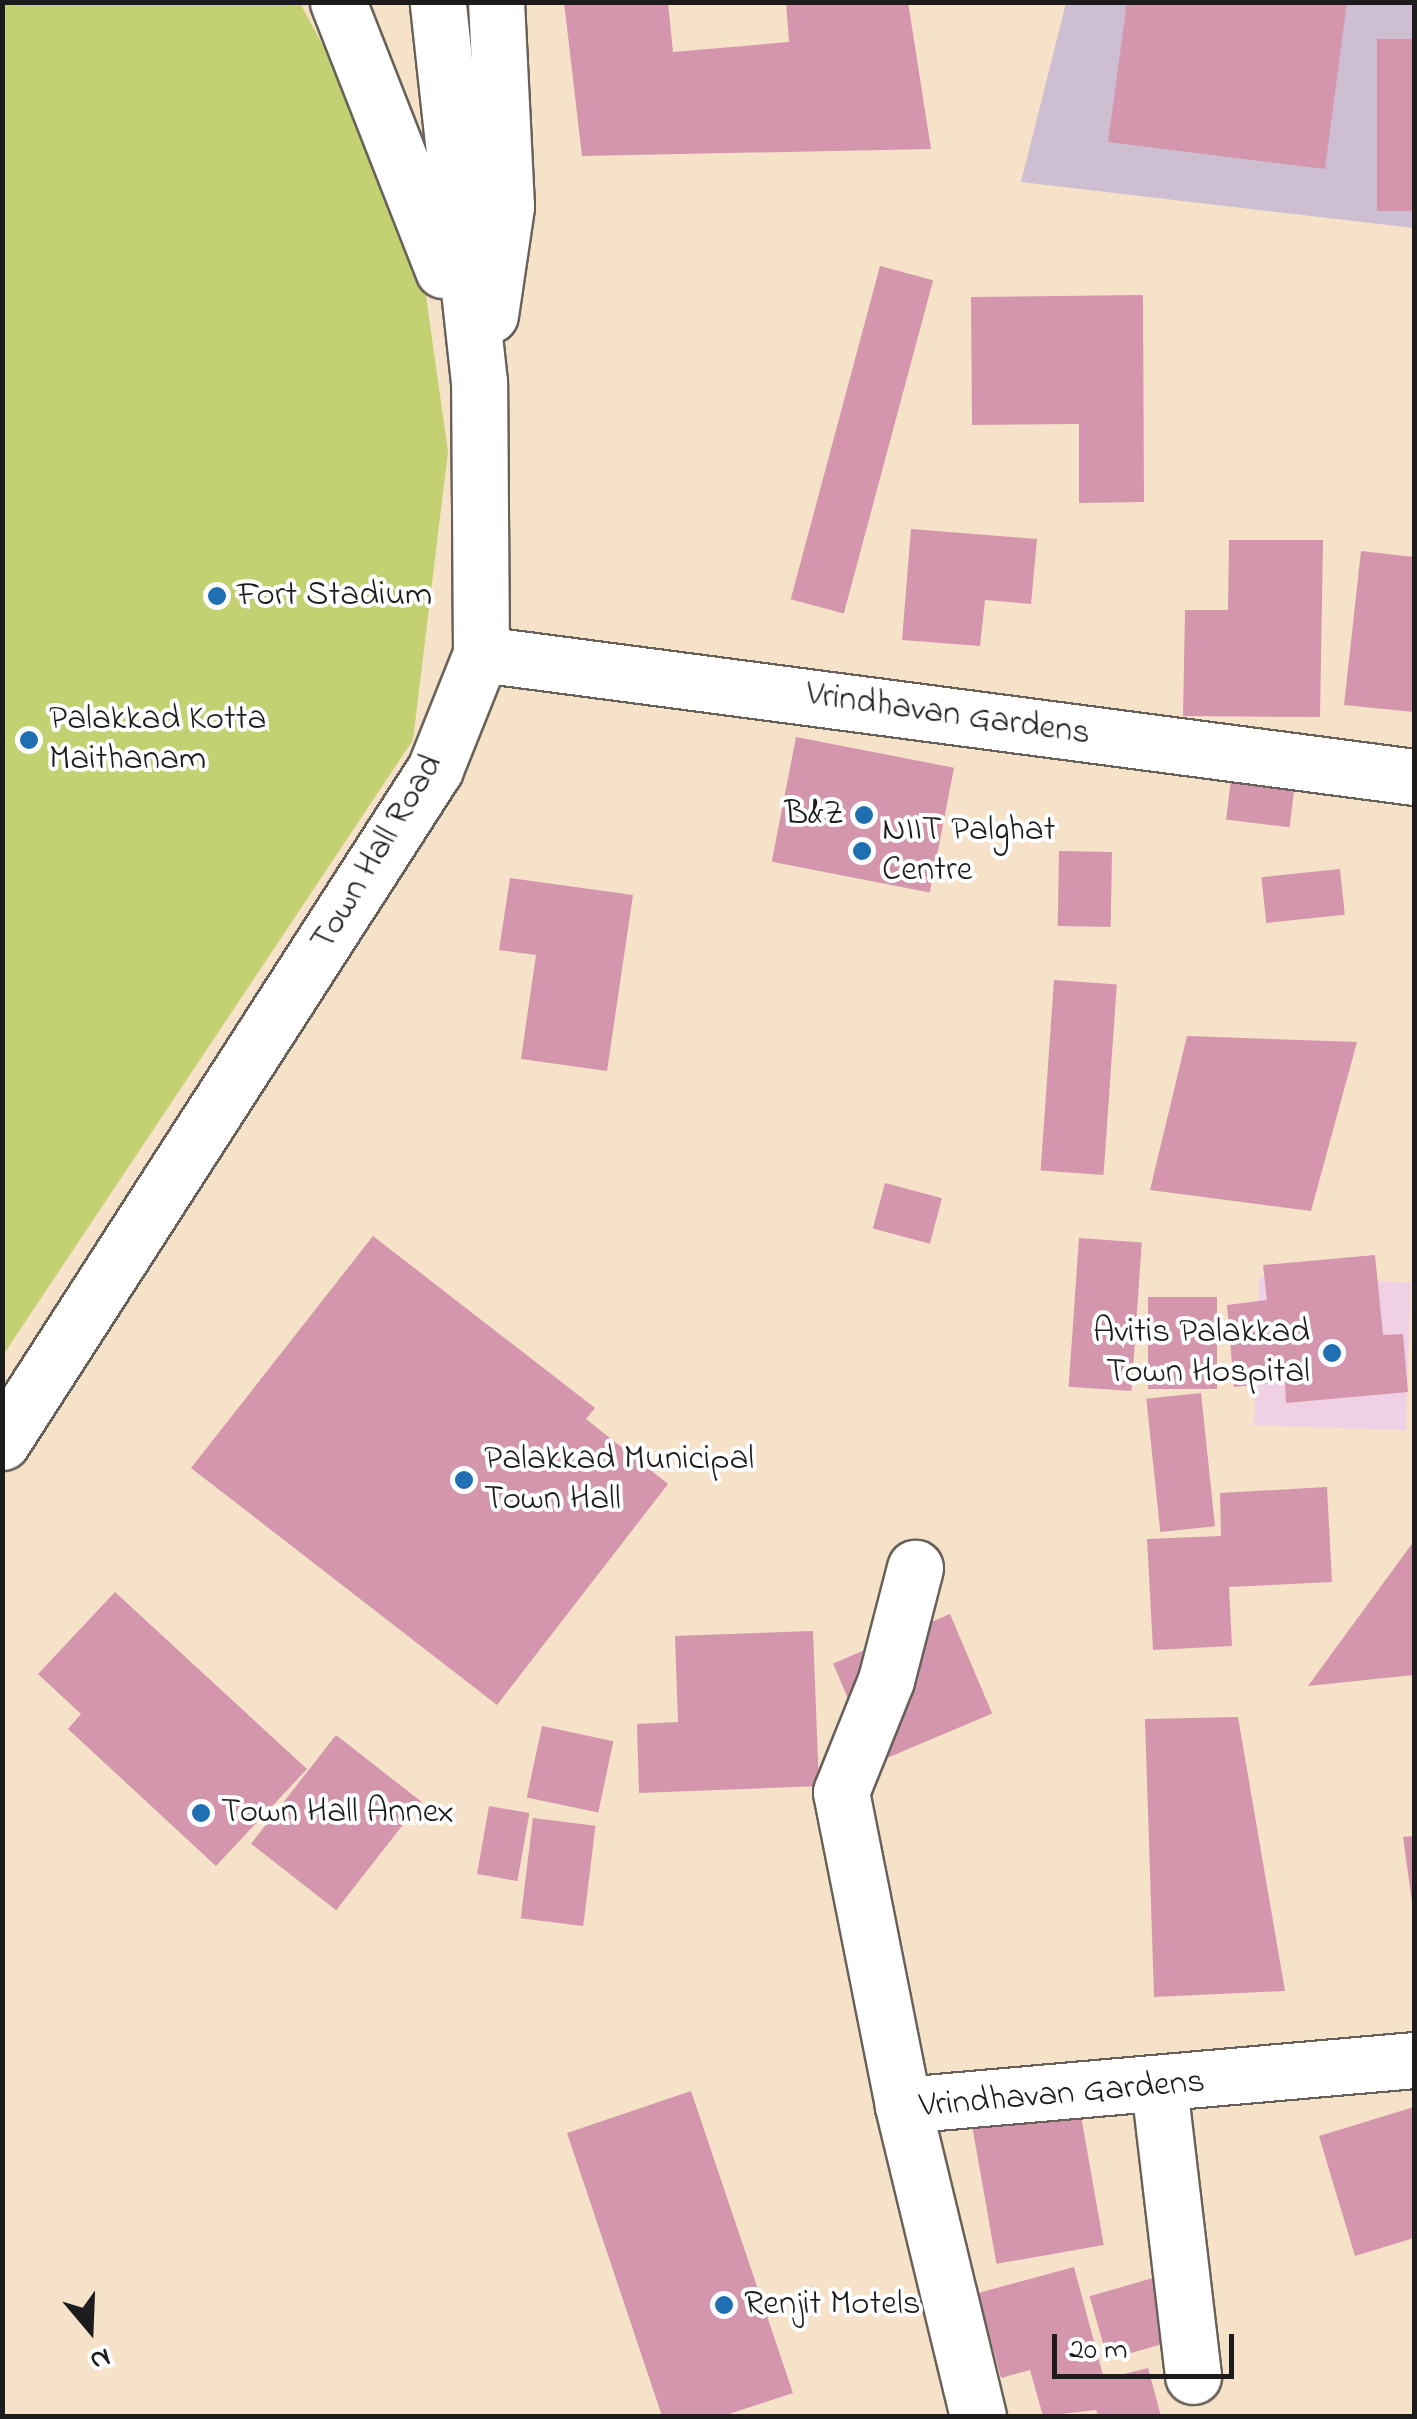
<!DOCTYPE html>
<style>
body{margin:0}
#map{position:relative;width:1417px;height:2419px;overflow:hidden;background:#f6e1c9;font-family:"Indie Flower",sans-serif}
div>[style]{position:absolute}
[style*='--x']{left:calc(var(--x)*1px);top:calc(var(--y)*1px);width:calc(var(--w)*1px);rotate:calc(var(--a)*1deg)}
.built>*{inset:0;background:#f0d0e4;transform-origin:0 0}
.industrial>*{inset:0;background:#cebed1}
.green>*{inset:0;background:#c4d173}
.building>*{inset:0;background:#d496ad;transform-origin:0 0}
.roads{filter:drop-shadow(2px 0 #686159) drop-shadow(-2px 0 #686159) drop-shadow(0 2px #686159) drop-shadow(0 -2px #686159)}
.minor>*{height:55px;margin:-27.5px;padding:0 27.5px;transform-origin:27.5px;border-radius:27.5px;background:#fff}
.major>*{height:55px;margin:-27.5px;padding:0 27.5px;transform-origin:27.5px;border-radius:27.5px;background:#fff}
.dots>*{width:28px;height:28px;translate:-50% -50%;box-sizing:border-box;border:5px solid #fff;border-radius:50%}
span{translate:-50% -50%;white-space:nowrap;text-align:center;line-height:1.15;-webkit-text-stroke:8px #fff;paint-order:stroke}
.poi-label{font-size:35px;color:#1c1c1c}
.left{translate:0 -50%;text-align:left}
.right{translate:-100% -50%;text-align:right}
.street-label{font-size:35px;color:#1c1c1c}
.frame{position:absolute;inset:0;border:5px solid #1c1c1c;pointer-events:none}
.north{position:absolute;left:40px;top:2279px;width:100px;height:100px;-webkit-text-stroke:8px #fff;paint-order:stroke;rotate:161deg;font-size:28px;font-weight:700;line-height:40px;text-align:center;color:#1c1c1c}
.north::after{content:'';display:block;margin:auto;width:35px;height:45px;background:#1c1c1c;clip-path:polygon(50% 0,100% 100%,50% 72%,0 100%)}
.scale{position:absolute;left:1052px;top:2334px;width:182px;height:45px;box-sizing:border-box;border:5px solid #1c1c1c;border-top:0;padding-left:12px;font-size:30px;line-height:35px;white-space:nowrap;color:#1c1c1c;-webkit-text-stroke:8px #fff;paint-order:stroke}
</style>
<div id="map">
<div class="built">
<i style="left:1259px;top:1277px;width:152px;height:148px;rotate:2deg"></i>
</div>
<div class="industrial">
<i style="clip-path:polygon(1066px 3px,1414px 3px,1414px 228px,1021px 182px)"></i>
</div>
<div class="green">
<i style="clip-path:polygon(3px 3px,300px 3px,332px 62px,424px 282px,448px 452px,413px 740px,3px 1355px)"></i>
</div>
<div class="building">
<i style="clip-path:polygon(564px 2px,668px 2px,673px 52px,789px 42px,786px 2px,908px 2px,931px 149px,582px 156px)"></i>
<i style="clip-path:polygon(1127px 2px,1347px 2px,1325px 169px,1108px 142px)"></i>
<i style="left:1377px;top:39px;width:37px;height:172px"></i>
<i style="left:880px;top:266px;width:55px;height:345px;rotate:15deg"></i>
<i style="clip-path:polygon(1143px 295px,1144px 502px,1079px 503px,1079px 424px,972px 425px,971px 297px)"></i>
<i style="clip-path:polygon(911px 529px,1037px 539px,1031px 604px,985px 600px,980px 646px,902px 640px)"></i>
<i style="clip-path:polygon(1229px 540px,1323px 540px,1320px 717px,1183px 716px,1185px 610px,1228px 610px)"></i>
<i style="clip-path:polygon(1361px 551px,1414px 557px,1414px 712px,1344px 705px)"></i>
<i style="left:796px;top:737px;width:161px;height:127px;rotate:11deg"></i>
<i style="left:1233px;top:763px;width:64px;height:57px;rotate:7deg"></i>
<i style="left:1059px;top:851px;width:53px;height:75px;rotate:1deg"></i>
<i style="left:1340px;top:869px;width:46px;height:79px;rotate:84deg"></i>
<i style="clip-path:polygon(510px 878px,633px 895px,607px 1071px,521px 1059px,536px 955px,499px 950px)"></i>
<i style="left:1054px;top:980px;width:63px;height:191px;rotate:4deg"></i>
<i style="clip-path:polygon(1187px 1036px,1357px 1042px,1311px 1211px,1150px 1190px)"></i>
<i style="left:885px;top:1183px;width:59px;height:47px;rotate:15deg"></i>
<i style="clip-path:polygon(373px 1236px,595px 1408px,586px 1419px,668px 1484px,497px 1705px,191px 1468px)"></i>
<i style="left:1079px;top:1238px;width:63px;height:149px;rotate:4deg"></i>
<i style="clip-path:polygon(1375px 1255px,1383px 1335px,1403px 1334px,1408px 1392px,1286px 1403px,1285px 1382px,1234px 1387px,1227px 1305px,1267px 1300px,1263px 1265px)"></i>
<i style="left:1217px;top:1297px;width:92px;height:69px;rotate:90deg"></i>
<i style="left:1201px;top:1393px;width:134px;height:55px;rotate:84deg"></i>
<i style="clip-path:polygon(1327px 1487px,1332px 1582px,1229px 1587px,1232px 1646px,1153px 1650px,1147px 1539px,1221px 1536px,1220px 1493px)"></i>
<i style="clip-path:polygon(1414px 1541px,1414px 1675px,1308px 1686px)"></i>
<i style="clip-path:polygon(115px 1592px,307px 1769px,216px 1866px,68px 1729px,81px 1714px,38px 1674px)"></i>
<i style="left:950px;top:1614px;width:108px;height:127px;rotate:67deg"></i>
<i style="clip-path:polygon(813px 1631px,819px 1786px,639px 1793px,637px 1724px,678px 1722px,675px 1636px)"></i>
<i style="clip-path:polygon(1238px 1717px,1285px 1991px,1154px 1997px,1145px 1719px)"></i>
<i style="left:542px;top:1726px;width:73px;height:73px;rotate:12deg"></i>
<i style="left:336px;top:1735px;width:108px;height:138px;rotate:38deg"></i>
<i style="left:489px;top:1806px;width:41px;height:69px;rotate:10deg"></i>
<i style="left:533px;top:1818px;width:63px;height:101px;rotate:7deg"></i>
<i style="clip-path:polygon(1414px 1836px,1414px 1902px,1412px 1902px,1403px 1837px)"></i>
<i style="clip-path:polygon(691px 2091px,793px 2393px,723px 2416px,662px 2416px,567px 2133px)"></i>
<i style="clip-path:polygon(1414px 2107px,1414px 2238px,1355px 2256px,1319px 2136px)"></i>
<i style="left:1080px;top:2110px;width:137px;height:109px;rotate:80deg"></i>
<i style="clip-path:polygon(1074px 2267px,1104px 2379px,1148px 2368px,1161px 2416px,1098px 2416px,1096px 2410px,1043px 2416px,1030px 2370px,1001px 2378px,978px 2293px)"></i>
<i style="left:1153px;top:2278px;width:66px;height:66px;rotate:74deg"></i>
</div>
<div class="roads">
<div class="minor">
<i style="--x:481;--y:654;--w:941;--a:7.51"></i>
<i style="--x:1159;--y:2086;--w:292;--a:83.3"></i>
<i style="--x:903;--y:2105;--w:319;--a:-101.2"></i>
<i style="--x:841;--y:1792;--w:121;--a:-68.1"></i>
<i style="--x:886;--y:1680;--w:116;--a:-75.5"></i>
<i style="--x:978;--y:2416;--w:320;--a:-103.6"></i>
<i style="--x:903;--y:2105;--w:513;--a:-5.03"></i>
</div>
<div class="major">
<i style="--x:338;--y:2;--w:288;--a:68.6"></i>
<i style="--x:490;--y:315;--w:110;--a:-81.6"></i>
<i style="--x:506;--y:206;--w:204;--a:-92.8"></i>
<i style="--x:2;--y:1442;--w:800;--a:-57.24"></i>
<i style="--x:435;--y:769;--w:124;--a:-68.2"></i>
<i style="--x:481;--y:654;--w:272;--a:-90.4"></i>
<i style="--x:479;--y:382;--w:382;--a:-96.2"></i>
</div>
</div>
<div class="dots">
<i style="left:217px;top:596px;background:#1f6fb2"></i>
<i style="left:29px;top:740px;background:#1f6fb2"></i>
<i style="left:864px;top:815px;background:#1f6fb2"></i>
<i style="left:862px;top:851px;background:#1f6fb2"></i>
<i style="left:1332px;top:1353px;background:#1f6fb2"></i>
<i style="left:464px;top:1480px;background:#1f6fb2"></i>
<i style="left:201px;top:1813px;background:#1f6fb2"></i>
<i style="left:724px;top:2305px;background:#1f6fb2"></i>
</div>
<div class="poi-label">
<span class="left" style="left:237px;top:596px">Fort Stadium</span>
<span class="left" style="left:49px;top:740px">Palakkad Kotta<br>Maithanam</span>
<span class="right" style="left:844px;top:815px">B&amp;Z</span>
<span class="left" style="left:882px;top:851px">NIIT Palghat<br>Centre</span>
<span class="right" style="left:1310px;top:1353px">Avitis Palakkad<br>Town Hospital</span>
<span class="left" style="left:484px;top:1480px">Palakkad Municipal<br>Town Hall</span>
<span class="left" style="left:221px;top:1813px">Town Hall Annex</span>
<span class="left" style="left:744px;top:2305px">Renjit Motels</span>
</div>
<div class="street-label">
<span style="left:948px;top:715px;rotate:8deg">Vrindhavan Gardens</span>
<span style="left:378px;top:853px;rotate:-59deg">Town Hall Road</span>
<span style="left:1062px;top:2095px;rotate:-5deg">Vrindhavan Gardens</span>
</div>
<div class="frame"></div>
<div class="north">N</div>
<div class="scale">20 m</div>
</div>
